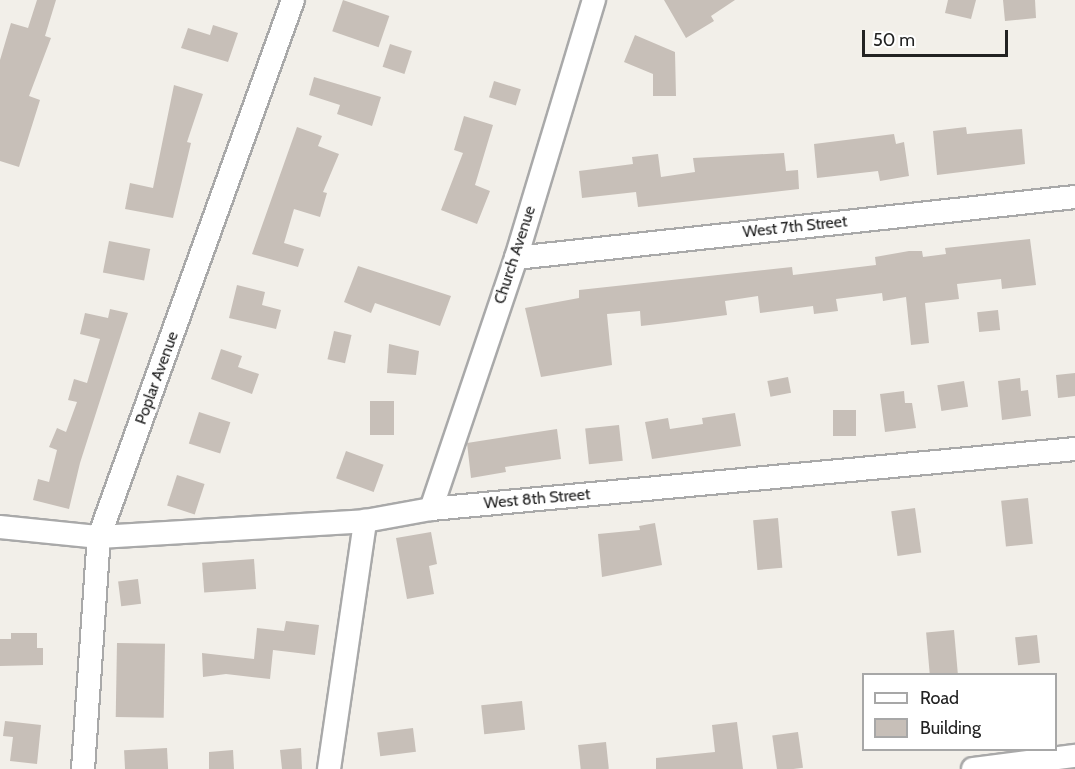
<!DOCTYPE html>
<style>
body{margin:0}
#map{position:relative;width:1075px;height:769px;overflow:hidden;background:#f2efe9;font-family:Cabin,sans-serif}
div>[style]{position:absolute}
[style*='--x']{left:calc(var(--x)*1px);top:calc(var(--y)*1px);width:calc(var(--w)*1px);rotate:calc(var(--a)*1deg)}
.building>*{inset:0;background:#c7bfb8;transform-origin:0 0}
.roads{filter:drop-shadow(2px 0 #a9a9a9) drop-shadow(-2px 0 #a9a9a9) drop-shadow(0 2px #a9a9a9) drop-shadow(0 -2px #a9a9a9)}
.street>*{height:22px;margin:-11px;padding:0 11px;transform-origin:11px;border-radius:11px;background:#fff}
span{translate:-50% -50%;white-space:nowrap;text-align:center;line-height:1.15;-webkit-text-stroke:4.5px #fff;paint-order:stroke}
.street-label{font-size:16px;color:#222}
.legend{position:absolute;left:862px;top:673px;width:195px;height:78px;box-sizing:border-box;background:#fff;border:2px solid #a7a7a7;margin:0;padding:8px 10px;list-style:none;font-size:18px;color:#222}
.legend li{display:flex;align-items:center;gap:12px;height:30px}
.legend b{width:30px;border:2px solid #a7a7a7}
.scale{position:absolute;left:862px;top:30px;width:146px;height:27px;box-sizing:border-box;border:3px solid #222;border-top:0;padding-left:8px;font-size:18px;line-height:21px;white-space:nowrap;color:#222;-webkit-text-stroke:4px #fff;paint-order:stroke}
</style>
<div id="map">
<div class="building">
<i style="clip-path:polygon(37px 0,56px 0,45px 36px,51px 38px,29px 96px,40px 100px,19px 167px,0 161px,0 60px,11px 23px,28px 28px)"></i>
<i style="left:343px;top:0;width:49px;height:33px;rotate:19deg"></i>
<i style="clip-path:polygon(664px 0,735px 0,711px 16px,714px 21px,686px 38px)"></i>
<i style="clip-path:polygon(948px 0,976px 0,971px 19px,945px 13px)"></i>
<i style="clip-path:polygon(1003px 0,1035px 0,1036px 18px,1005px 21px)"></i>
<i style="clip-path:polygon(213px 25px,238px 33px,228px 62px,181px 48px,188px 28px,210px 35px)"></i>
<i style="clip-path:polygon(635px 35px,675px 52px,676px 96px,653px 96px,653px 74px,624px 62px)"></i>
<i style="left:390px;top:44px;width:23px;height:24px;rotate:18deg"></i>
<i style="clip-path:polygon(314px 77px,381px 97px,372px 126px,337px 114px,340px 105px,309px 95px)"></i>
<i style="left:494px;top:81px;width:28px;height:17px;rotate:17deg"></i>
<i style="clip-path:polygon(174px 85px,203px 94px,187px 142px,191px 143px,173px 218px,125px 209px,130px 183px,153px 188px)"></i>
<i style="clip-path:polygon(464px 116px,493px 125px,475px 185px,490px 191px,477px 224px,441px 210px,463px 153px,454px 150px)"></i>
<i style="clip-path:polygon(297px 127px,322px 136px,318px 146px,339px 154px,323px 192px,327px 193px,320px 217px,294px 209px,284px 243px,304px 249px,298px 267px,252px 254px)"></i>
<i style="clip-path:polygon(966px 127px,967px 134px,1022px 129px,1025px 164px,937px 175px,933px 131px)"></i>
<i style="clip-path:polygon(894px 134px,896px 144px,904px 142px,909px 176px,880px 181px,878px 171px,817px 178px,814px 144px)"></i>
<i style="clip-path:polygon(784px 153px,786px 171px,798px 170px,799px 189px,638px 207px,636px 192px,582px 198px,579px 171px,633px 164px,632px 157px,658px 154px,661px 177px,695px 172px,693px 158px)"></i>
<i style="clip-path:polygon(1030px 239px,1036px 285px,1002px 289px,1001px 279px,957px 284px,959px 299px,925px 303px,929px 343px,911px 345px,906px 297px,883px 301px,882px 293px,836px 299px,838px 311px,814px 314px,813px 306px,760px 313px,758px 296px,725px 301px,727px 315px,675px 322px,641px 326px,640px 311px,607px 314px,612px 365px,541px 377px,525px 308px,579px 298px,579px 290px,792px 267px,793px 275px,876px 265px,875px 257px,909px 251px,922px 251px,923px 257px,946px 254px,945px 248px)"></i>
<i style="left:109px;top:241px;width:42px;height:32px;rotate:11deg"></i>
<i style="clip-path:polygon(358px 266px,451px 296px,440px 326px,375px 303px,371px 313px,344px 302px)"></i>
<i style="clip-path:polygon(237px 285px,265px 292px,262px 305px,281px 310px,276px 329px,229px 318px)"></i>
<i style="clip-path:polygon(110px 309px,128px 313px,80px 463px,69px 509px,33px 500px,38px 479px,49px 482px,57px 450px,49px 447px,57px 428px,66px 432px,77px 402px,68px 400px,74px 379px,87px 383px,100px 339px,80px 334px,85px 313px,108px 318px)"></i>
<i style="left:998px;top:310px;width:20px;height:21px;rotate:84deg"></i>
<i style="left:334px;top:331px;width:18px;height:29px;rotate:13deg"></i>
<i style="clip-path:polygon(389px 344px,419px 351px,416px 375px,387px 373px)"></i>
<i style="clip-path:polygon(221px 349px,242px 356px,238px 367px,259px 374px,252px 394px,211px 379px)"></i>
<i style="clip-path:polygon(1075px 373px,1075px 396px,1058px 398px,1056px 375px)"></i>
<i style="left:788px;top:377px;width:16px;height:21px;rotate:79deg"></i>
<i style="clip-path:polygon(1020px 378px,1021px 391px,1028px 390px,1031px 416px,1002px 420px,998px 381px)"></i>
<i style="left:964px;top:381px;width:26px;height:27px;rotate:81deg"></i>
<i style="clip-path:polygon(904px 391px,905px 403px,912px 403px,916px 428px,885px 432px,880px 394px)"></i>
<i style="left:370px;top:401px;width:24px;height:34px"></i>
<i style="left:833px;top:410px;width:23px;height:26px"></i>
<i style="left:199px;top:412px;width:33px;height:33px;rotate:18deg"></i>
<i style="clip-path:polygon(735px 413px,741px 446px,652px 459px,645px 422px,668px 418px,670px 429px,703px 424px,702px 418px)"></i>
<i style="left:619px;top:425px;width:36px;height:34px;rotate:84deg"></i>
<i style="clip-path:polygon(557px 429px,561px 459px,505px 467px,506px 472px,471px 478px,467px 443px)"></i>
<i style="left:346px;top:451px;width:40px;height:29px;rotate:20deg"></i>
<i style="left:177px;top:475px;width:29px;height:32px;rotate:18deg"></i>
<i style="left:1028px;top:498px;width:46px;height:27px;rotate:84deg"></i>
<i style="left:915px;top:508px;width:45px;height:24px;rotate:82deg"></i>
<i style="left:778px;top:518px;width:50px;height:25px;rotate:85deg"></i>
<i style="clip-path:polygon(655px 523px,662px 565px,602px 577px,598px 534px,640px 530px,639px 526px)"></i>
<i style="clip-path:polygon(431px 532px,437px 564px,429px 566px,434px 594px,407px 599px,396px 538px)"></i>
<i style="left:254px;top:559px;width:30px;height:52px;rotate:86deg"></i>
<i style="left:138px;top:579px;width:25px;height:20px;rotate:83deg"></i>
<i style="clip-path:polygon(286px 621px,319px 625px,315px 655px,273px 650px,270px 679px,226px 674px,203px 677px,202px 653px,254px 659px,257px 628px,284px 631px)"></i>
<i style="left:954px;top:630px;width:45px;height:28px;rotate:85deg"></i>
<i style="clip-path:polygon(11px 633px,37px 633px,37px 648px,43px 648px,43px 665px,0 666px,0 639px,11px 639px)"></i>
<i style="left:1037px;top:635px;width:28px;height:22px;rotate:84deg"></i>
<i style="left:117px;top:643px;width:48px;height:74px;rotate:1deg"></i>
<i style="left:522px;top:701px;width:29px;height:41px;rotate:84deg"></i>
<i style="clip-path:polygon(5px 721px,41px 725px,37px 764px,10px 761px,13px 737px,3px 736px)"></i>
<i style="clip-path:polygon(737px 722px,743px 769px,656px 769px,656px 758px,715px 752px,712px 725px)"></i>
<i style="left:413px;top:728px;width:24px;height:36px;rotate:83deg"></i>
<i style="left:798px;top:732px;width:36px;height:26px;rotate:82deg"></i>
<i style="left:606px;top:742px;width:27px;height:28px;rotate:84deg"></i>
<i style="left:167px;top:748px;width:21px;height:43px;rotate:87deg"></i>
<i style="clip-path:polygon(301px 748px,302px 769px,282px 769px,280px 750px)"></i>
<i style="clip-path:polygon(233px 750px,234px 769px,209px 769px,209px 752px)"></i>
</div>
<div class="roads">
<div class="street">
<i style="--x:516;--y:258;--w:562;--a:-6.23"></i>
<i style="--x:431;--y:509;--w:265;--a:-71.3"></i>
<i style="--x:516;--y:258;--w:270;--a:-73.2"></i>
<i style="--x:0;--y:527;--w:100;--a:5.8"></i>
<i style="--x:99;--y:537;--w:266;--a:-3.4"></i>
<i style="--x:365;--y:521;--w:67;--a:-10.3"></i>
<i style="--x:431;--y:509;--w:647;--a:-5.32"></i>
<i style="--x:83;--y:769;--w:233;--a:-86.1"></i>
<i style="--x:99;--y:537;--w:571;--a:-70.14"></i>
<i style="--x:329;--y:769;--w:251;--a:-81.7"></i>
<i style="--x:973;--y:769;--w:103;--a:-7.3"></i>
</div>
</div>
<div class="street-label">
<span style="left:795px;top:227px;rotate:-6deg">West 7th Street</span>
<span style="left:515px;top:255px;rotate:-72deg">Church Avenue</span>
<span style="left:157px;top:378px;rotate:-70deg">Poplar Avenue</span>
<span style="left:537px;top:499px;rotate:-5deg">West 8th Street</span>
</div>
<ul class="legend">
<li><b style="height:8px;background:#fff"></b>Road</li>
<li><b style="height:16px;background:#c7bfb8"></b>Building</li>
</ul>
<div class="scale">50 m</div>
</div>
